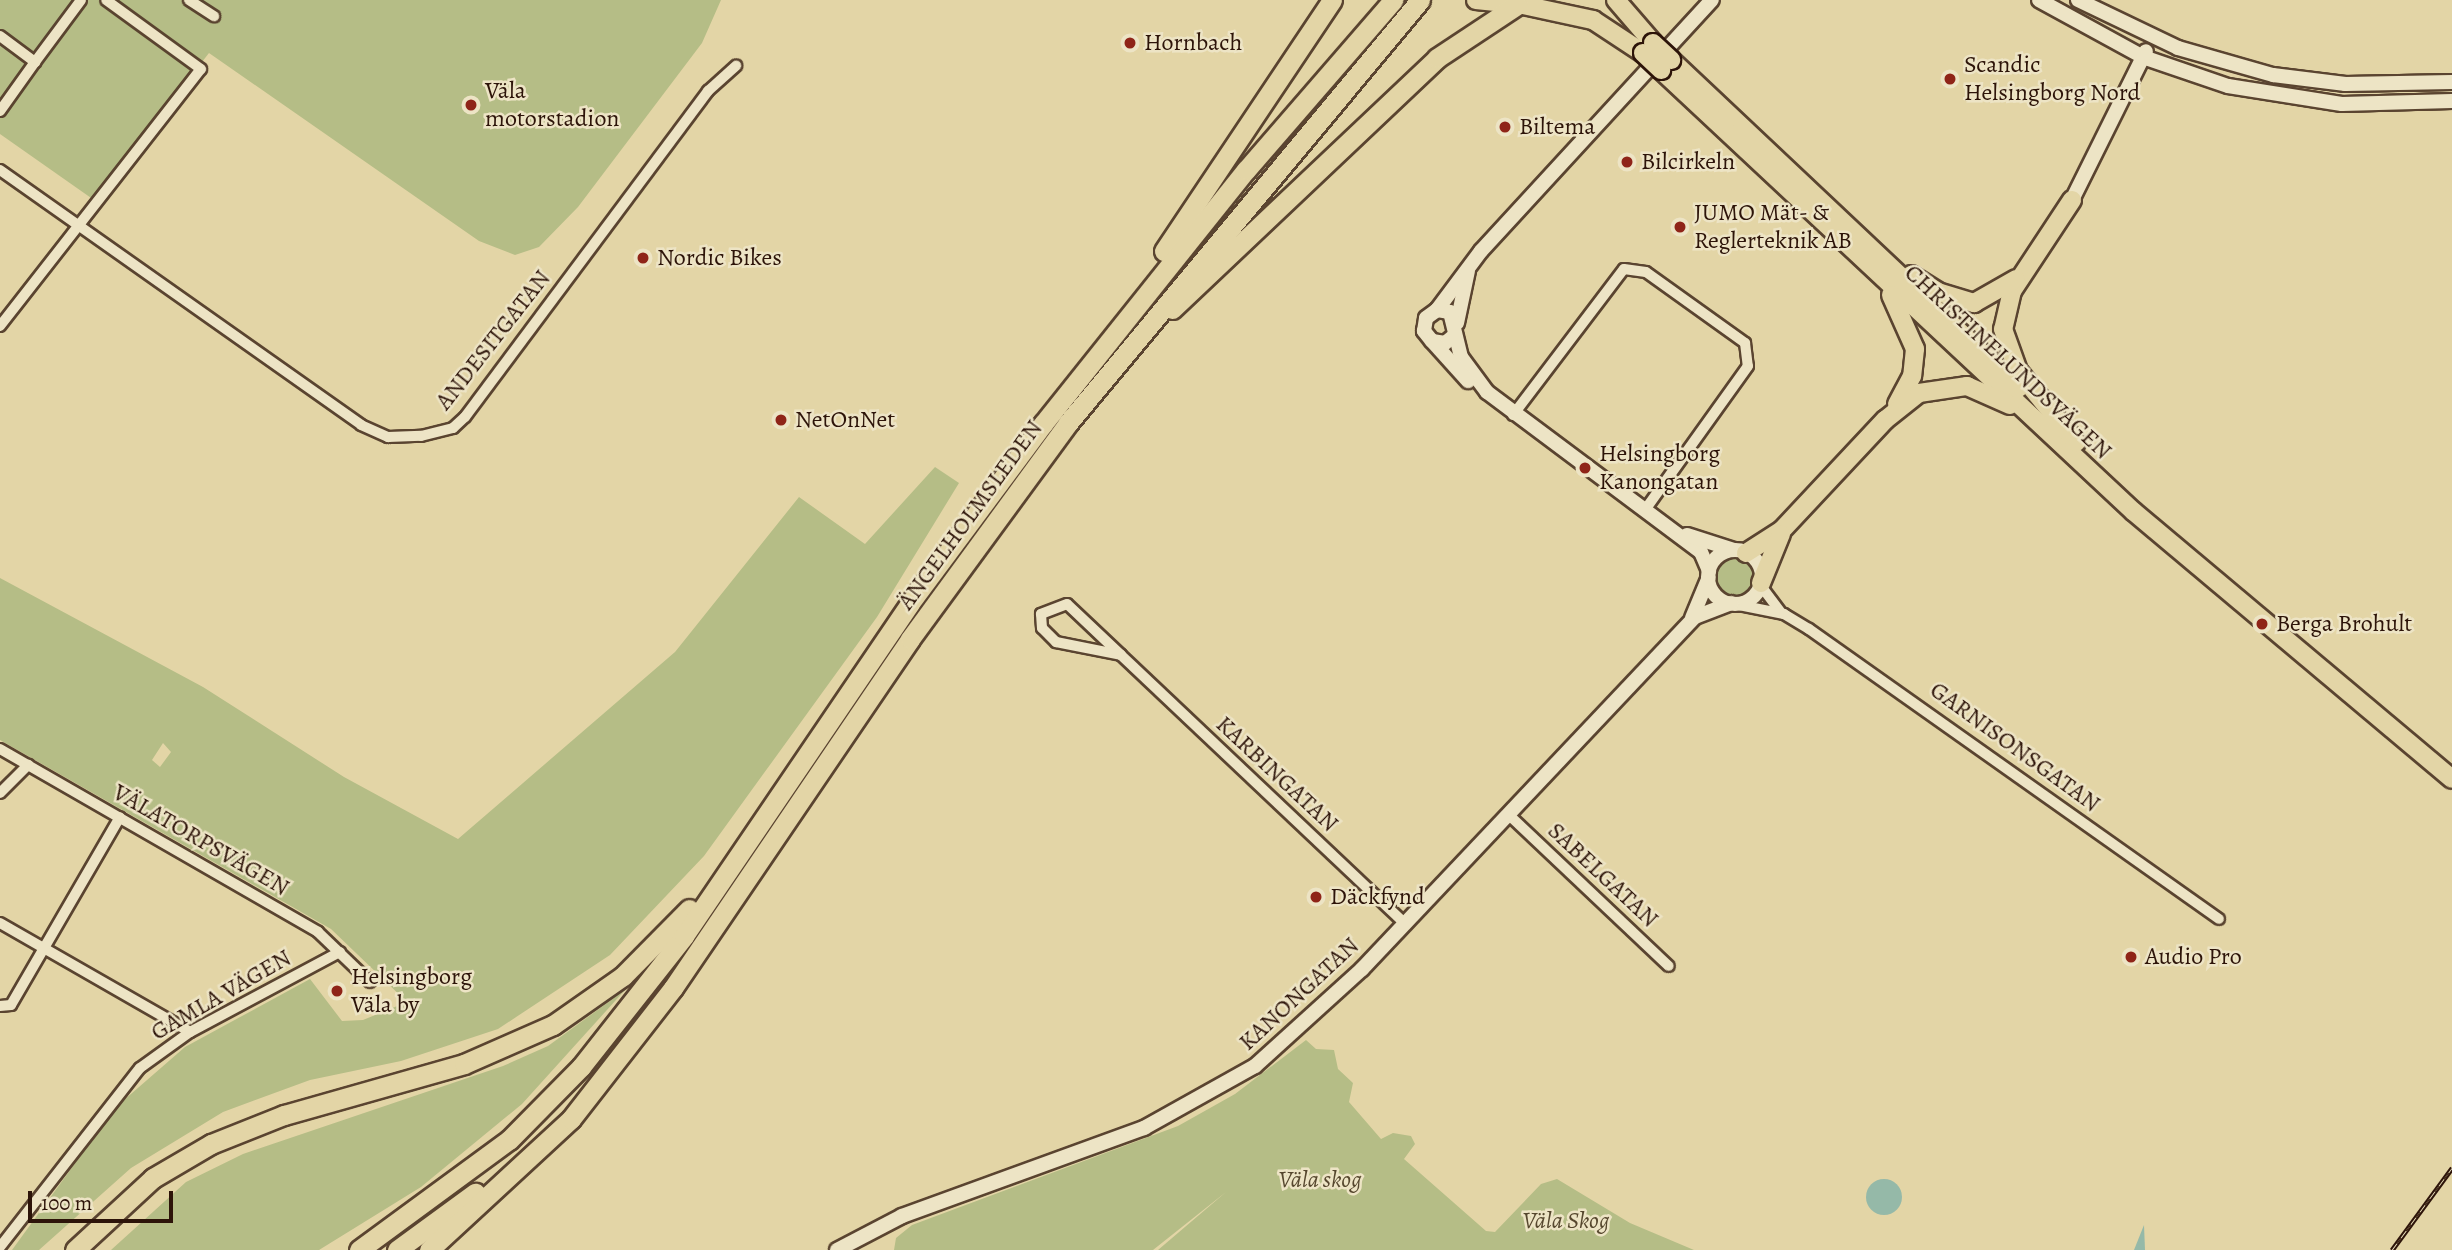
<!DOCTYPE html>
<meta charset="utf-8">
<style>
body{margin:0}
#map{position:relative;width:2452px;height:1250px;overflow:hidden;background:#e3d5a6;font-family:Alegreya,serif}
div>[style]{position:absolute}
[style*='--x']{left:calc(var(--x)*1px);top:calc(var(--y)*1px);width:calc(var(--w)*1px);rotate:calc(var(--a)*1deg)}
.green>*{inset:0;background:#b5bd86}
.round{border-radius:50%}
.water>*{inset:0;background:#95b9a8}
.roads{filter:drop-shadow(2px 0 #5a4430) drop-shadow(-2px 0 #5a4430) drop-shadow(0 2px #5a4430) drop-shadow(0 -2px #5a4430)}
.minor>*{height:10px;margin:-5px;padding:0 5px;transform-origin:5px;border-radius:5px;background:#ede4c5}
.tertiary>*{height:14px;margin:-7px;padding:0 7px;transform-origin:7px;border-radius:7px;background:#ede4c5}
.tertiary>.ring{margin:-7px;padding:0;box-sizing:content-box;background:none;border:14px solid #ede4c5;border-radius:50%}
.primary>*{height:18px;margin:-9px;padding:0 9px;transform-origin:9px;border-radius:9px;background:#e3d5a6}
.motorway>*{height:19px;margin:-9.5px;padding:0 9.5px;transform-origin:9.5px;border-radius:9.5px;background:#e3d5a6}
.rail>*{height:5px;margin-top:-2.5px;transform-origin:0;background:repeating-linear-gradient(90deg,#ede4c5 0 8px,#2d1409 0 16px);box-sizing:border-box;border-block:2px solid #2d1409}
.bridges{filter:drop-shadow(2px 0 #2d1409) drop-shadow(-2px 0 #2d1409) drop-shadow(0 2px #2d1409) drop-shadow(0 -2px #2d1409)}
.primary-bridge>*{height:18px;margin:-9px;padding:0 9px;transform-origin:9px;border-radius:9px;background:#e3d5a6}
.dots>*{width:19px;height:19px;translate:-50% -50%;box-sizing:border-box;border:4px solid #ede4c5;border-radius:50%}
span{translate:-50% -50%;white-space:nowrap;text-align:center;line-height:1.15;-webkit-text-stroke:5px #ede4c5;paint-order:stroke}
.poi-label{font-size:24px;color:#2d1409}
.left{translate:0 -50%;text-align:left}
.street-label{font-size:24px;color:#2d1409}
.park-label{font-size:24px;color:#56472e;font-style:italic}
.scale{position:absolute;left:28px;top:1191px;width:145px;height:32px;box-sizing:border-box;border:4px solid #2d1409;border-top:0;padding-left:9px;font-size:21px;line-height:24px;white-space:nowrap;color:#2d1409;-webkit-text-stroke:5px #ede4c5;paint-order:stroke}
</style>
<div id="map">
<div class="green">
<i style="clip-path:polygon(0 0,721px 0,702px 43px,578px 207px,539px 247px,515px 255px,479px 241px,209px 53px,94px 200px,0 134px)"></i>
<i style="clip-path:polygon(evenodd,935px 467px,959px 483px,877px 617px,704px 856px,610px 955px,498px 1029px,401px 1061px,310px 1080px,223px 1112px,131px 1168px,39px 1250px,12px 1250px,116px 1107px,185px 1047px,310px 979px,342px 1021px,363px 1020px,407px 1002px,331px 929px,0 740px,0 578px,203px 687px,344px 777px,458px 839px,675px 652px,799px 497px,865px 544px,935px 467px,163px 743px,171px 752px,160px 767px,152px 760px,163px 743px)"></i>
<i class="round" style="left:1716px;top:558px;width:38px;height:38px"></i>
<i style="clip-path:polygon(625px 990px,522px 1104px,421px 1187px,319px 1250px,111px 1250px,186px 1182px,243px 1154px,503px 1066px,548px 1046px)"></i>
<i style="clip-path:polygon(1306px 1040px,1316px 1049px,1334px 1050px,1338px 1069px,1353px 1083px,1349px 1102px,1381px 1139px,1393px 1133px,1411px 1136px,1415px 1144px,1404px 1159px,1486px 1231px,1495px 1232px,1541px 1184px,1557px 1179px,1630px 1223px,1694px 1250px,1158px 1250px,1226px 1192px,1153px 1250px,894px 1250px,896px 1238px,912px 1225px,1178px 1126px,1235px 1094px)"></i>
</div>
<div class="water">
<i class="round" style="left:1866px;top:1179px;width:36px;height:36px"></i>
<i style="clip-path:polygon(2144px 1225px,2145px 1250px,2134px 1250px)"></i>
</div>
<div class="roads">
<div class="minor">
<i style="--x:189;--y:0;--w:30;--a:33"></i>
<i style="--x:0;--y:36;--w:44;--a:36.6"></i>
<i style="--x:35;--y:62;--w:77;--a:-53.4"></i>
<i style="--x:0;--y:111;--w:60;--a:-54.5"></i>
<i style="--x:0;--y:170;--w:442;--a:35.2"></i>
<i style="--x:361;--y:425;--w:30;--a:24"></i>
<i style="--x:388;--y:437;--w:33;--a:-2"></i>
<i style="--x:421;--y:436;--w:33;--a:-14"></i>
<i style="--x:453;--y:428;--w:16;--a:-43"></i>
<i style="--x:465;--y:417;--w:407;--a:-53.3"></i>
<i style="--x:708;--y:91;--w:38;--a:-42"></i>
<i style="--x:0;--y:326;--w:326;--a:-52"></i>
<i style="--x:201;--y:69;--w:117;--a:-144"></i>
<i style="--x:1513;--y:415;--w:183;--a:-52.8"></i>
<i style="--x:1624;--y:269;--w:22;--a:8"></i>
<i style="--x:1646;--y:272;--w:122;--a:35.6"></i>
<i style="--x:1745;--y:343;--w:23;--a:83"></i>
<i style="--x:1748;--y:366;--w:178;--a:125.6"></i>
<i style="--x:1761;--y:586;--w:34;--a:53"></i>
<i style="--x:1734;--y:604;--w:51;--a:11.3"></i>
<i style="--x:1784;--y:614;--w:29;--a:31"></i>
<i style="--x:1809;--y:629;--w:502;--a:35.27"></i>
<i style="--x:1121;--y:655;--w:74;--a:-136.6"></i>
<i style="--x:1067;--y:604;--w:28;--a:159"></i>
<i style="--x:1041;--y:614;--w:14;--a:86"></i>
<i style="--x:1042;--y:628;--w:20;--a:45"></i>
<i style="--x:1056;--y:642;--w:66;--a:11.3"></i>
<i style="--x:1121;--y:655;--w:391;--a:43.4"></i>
<i style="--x:0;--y:749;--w:367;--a:29.9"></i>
<i style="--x:318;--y:932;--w:72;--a:43.9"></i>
<i style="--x:0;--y:793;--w:40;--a:-45"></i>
<i style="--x:1508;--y:814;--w:221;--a:43.4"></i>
<i style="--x:0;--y:923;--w:219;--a:29.8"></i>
<i style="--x:0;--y:1006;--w:11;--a:-5"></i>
<i style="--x:11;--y:1005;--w:217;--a:-59.9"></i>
<i style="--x:0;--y:1247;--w:227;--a:-52"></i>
<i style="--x:140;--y:1068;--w:62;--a:-35.8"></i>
<i style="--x:190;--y:1032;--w:170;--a:-28.1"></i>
</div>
<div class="tertiary">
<i style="--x:2039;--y:0;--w:119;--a:28.7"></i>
<i style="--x:2143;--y:57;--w:90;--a:18.8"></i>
<i style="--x:2228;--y:86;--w:115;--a:9"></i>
<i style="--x:2342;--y:104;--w:110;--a:-1.6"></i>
<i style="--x:2078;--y:0;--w:111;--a:25.6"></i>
<i style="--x:2178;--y:48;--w:99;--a:15.9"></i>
<i style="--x:2273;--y:75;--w:73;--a:7.1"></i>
<i style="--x:2345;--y:84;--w:107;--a:-1.1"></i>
<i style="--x:2072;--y:200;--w:166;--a:-63.6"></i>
<i style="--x:1437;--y:310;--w:74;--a:-53.3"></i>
<i style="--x:1481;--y:251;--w:341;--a:-47.4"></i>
<i style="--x:1457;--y:323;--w:53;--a:-78.1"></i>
<i style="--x:1455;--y:335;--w:13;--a:141"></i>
<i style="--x:1445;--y:343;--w:13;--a:-171"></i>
<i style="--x:1432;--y:341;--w:13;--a:-129"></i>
<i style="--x:1424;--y:331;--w:13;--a:-81"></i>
<i style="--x:1426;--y:318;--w:14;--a:-36"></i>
<i style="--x:1437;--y:310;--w:13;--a:9"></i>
<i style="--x:1450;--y:312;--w:46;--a:76.3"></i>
<i style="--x:1461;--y:357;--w:44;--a:53.4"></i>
<i style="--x:1487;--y:392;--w:267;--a:36.8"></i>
<i style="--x:1701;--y:552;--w:21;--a:67"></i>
<i style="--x:1432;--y:341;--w:54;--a:48"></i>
<i style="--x:1687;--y:535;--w:49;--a:17.7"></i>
<i class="ring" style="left:1708px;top:550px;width:40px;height:40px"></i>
<i style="--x:1692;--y:618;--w:44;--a:-67.5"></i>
<i style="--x:837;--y:1250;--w:73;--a:-27.6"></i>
<i style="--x:902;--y:1216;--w:258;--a:-20"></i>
<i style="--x:1144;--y:1128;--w:127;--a:-29.2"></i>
<i style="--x:1255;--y:1066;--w:144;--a:-42.2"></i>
<i style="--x:1362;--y:969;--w:485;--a:-46.6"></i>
<i style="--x:1695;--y:617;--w:39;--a:-21"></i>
</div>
<div class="primary">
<i style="--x:1476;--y:0;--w:49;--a:5.8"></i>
<i style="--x:1616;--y:0;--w:57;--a:49.3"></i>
<i style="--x:1523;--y:5;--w:72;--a:12.1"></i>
<i style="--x:1593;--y:20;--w:60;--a:33.4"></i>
<i style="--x:1671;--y:60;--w:478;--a:43.3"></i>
<i style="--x:1661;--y:70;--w:647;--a:43.06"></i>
<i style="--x:2134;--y:512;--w:415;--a:40"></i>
<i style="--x:2072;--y:200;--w:109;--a:123.4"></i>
<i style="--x:2012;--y:291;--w:39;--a:103"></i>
<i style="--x:2003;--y:329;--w:45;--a:70.3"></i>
<i style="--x:2018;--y:371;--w:92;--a:50.8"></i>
<i style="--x:1911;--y:275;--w:32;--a:32"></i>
<i style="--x:1938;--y:292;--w:38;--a:17"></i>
<i style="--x:1974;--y:303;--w:48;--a:-29.7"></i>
<i style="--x:1891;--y:295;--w:59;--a:66"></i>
<i style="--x:1915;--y:349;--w:27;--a:96"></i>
<i style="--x:1912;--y:376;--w:32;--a:118"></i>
<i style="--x:1746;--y:553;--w:43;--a:-32.6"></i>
<i style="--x:1782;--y:530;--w:151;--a:-46.9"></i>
<i style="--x:1885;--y:420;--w:43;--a:-38.5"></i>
<i style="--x:1919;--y:393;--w:49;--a:-8.3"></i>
<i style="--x:1967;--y:386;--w:47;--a:23.8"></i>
<i style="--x:1761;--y:583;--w:53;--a:-67.8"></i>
</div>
<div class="motorway">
<i style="--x:1164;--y:251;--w:302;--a:-56.2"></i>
<i style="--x:1172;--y:309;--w:365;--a:-43.4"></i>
<i style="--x:1437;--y:58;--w:96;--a:-33.5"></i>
<i style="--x:75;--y:1250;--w:106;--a:-42.7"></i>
<i style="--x:153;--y:1178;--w:67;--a:-30.4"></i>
<i style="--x:211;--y:1144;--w:79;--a:-21.7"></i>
<i style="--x:284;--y:1115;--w:187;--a:-15.8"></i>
<i style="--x:464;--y:1064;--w:97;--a:-23.7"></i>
<i style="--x:553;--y:1025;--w:85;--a:-35"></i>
<i style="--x:623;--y:976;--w:94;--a:-45.4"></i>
<i style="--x:359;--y:1250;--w:186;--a:-36.3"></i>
<i style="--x:509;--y:1140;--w:103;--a:-45.4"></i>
<i style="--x:581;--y:1067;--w:167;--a:-51.8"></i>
<i style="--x:684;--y:936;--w:402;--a:-55.8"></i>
<i style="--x:910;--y:603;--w:223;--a:-53.4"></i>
<i style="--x:1043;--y:424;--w:325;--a:-51.4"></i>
<i style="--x:1246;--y:170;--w:225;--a:-49.1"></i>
<i style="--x:397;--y:1250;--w:97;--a:-36.2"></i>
<i style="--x:429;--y:1250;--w:193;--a:-42.7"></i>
<i style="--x:571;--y:1119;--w:166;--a:-52.1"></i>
<i style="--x:673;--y:988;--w:422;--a:-55.8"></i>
<i style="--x:910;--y:639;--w:268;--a:-53.8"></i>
<i style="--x:1068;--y:423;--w:550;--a:-50.23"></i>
</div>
</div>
<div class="rail">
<i style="--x:2392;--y:1250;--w:102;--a:-53.8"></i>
</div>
<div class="bridges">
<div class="primary-bridge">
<i style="--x:1653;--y:43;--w:25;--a:43"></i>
<i style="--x:1643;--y:53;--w:25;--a:43"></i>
</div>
</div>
<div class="dots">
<i style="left:1130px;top:43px;background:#8f2418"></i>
<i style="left:1950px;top:79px;background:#8f2418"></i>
<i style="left:471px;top:105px;background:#8f2418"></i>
<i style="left:1505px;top:127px;background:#8f2418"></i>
<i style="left:1627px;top:162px;background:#8f2418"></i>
<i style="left:1680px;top:227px;background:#8f2418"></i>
<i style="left:643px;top:258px;background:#8f2418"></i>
<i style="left:781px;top:420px;background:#8f2418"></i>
<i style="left:1585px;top:468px;background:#8f2418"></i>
<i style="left:2262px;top:624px;background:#8f2418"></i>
<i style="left:1316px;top:897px;background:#8f2418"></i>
<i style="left:2131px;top:957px;background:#8f2418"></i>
<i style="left:337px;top:991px;background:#8f2418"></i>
</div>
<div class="poi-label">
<span class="left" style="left:1144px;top:43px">Hornbach</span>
<span class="left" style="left:1964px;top:79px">Scandic<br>Helsingborg Nord</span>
<span class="left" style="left:485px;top:105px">Väla<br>motorstadion</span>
<span class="left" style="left:1519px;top:127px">Biltema</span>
<span class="left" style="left:1641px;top:162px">Bilcirkeln</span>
<span class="left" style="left:1694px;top:227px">JUMO Mät- &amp;<br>Reglerteknik AB</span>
<span class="left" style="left:657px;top:258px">Nordic Bikes</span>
<span class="left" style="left:795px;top:420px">NetOnNet</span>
<span class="left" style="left:1599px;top:468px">Helsingborg<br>Kanongatan</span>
<span class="left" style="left:2276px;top:624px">Berga Brohult</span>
<span class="left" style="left:1330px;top:897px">Däckfynd</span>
<span class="left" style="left:2145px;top:957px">Audio Pro</span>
<span class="left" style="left:351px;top:991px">Helsingborg<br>Väla by</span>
</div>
<div class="street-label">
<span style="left:493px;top:340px;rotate:-52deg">ANDESITGATAN</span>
<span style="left:2008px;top:362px;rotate:43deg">CHRISTINELUNDSVÄGEN</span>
<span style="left:970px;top:515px;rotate:-54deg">ÄNGELHOLMSLEDEN</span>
<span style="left:2015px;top:747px;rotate:36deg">GARNISONSGATAN</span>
<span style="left:1277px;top:774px;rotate:43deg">KARBINGATAN</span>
<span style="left:201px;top:840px;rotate:30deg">VÄLATORPSVÄGEN</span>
<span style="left:1603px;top:875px;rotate:43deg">SABELGATAN</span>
<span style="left:1299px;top:994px;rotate:-43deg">KANONGATAN</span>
<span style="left:221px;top:995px;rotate:-30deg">GAMLA VÄGEN</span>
</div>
<div class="park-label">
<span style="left:1320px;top:1180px">Väla skog</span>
<span style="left:1566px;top:1221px">Väla Skog</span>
</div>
<div class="scale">100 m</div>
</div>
